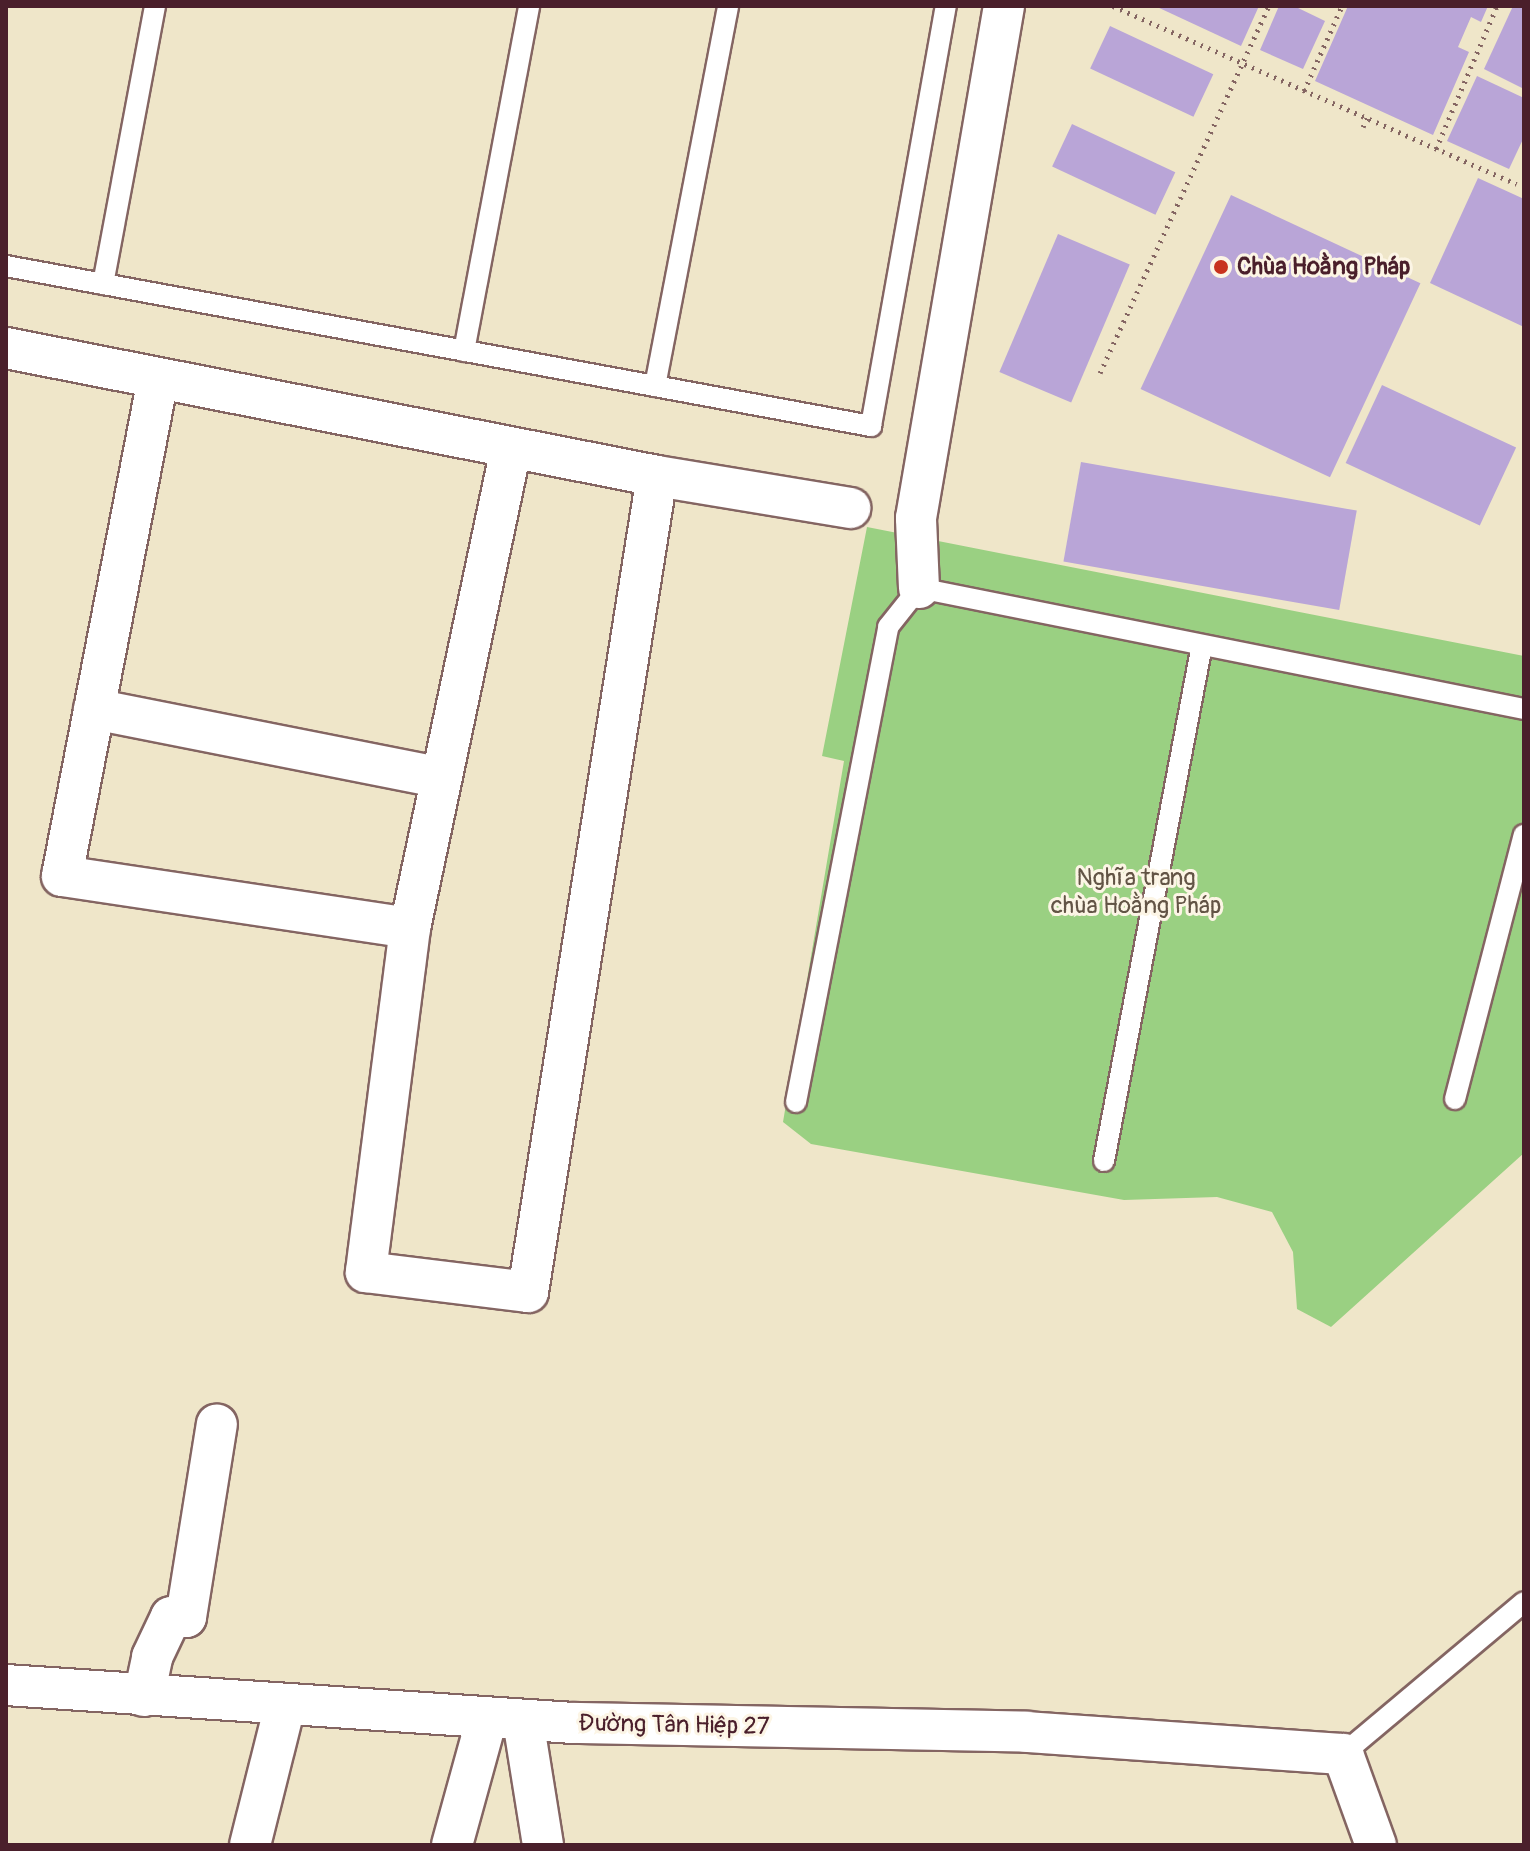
<!DOCTYPE html>
<meta charset="utf-8">
<style>
body{margin:0}
#map{position:relative;width:1530px;height:1851px;overflow:hidden;background:#efe6c9;font-family:Pangolin,sans-serif}
div>[style]{position:absolute}
[style*='--x']{left:calc(var(--x)*1px);top:calc(var(--y)*1px);width:calc(var(--w)*1px);rotate:calc(var(--a)*1deg)}
.green>*{inset:0;background:#9ad082}
.building>*{inset:0;background:#b9a5d7;transform-origin:0 0}
.path>*{height:5px;margin-top:-2.5px;transform-origin:0;background:repeating-linear-gradient(90deg,#846562 0 2px,transparent 0 8px)}
.roads{filter:drop-shadow(2px 0 #846562) drop-shadow(-2px 0 #846562) drop-shadow(0 2px #846562) drop-shadow(0 -2px #846562)}
.service>*{height:20px;margin:-10px;padding:0 10px;transform-origin:10px;border-radius:10px;background:#fff}
.minor>*{height:40px;margin:-20px;padding:0 20px;transform-origin:20px;border-radius:20px;background:#fff}
.dots>*{width:22px;height:22px;translate:-50% -50%;box-sizing:border-box;border:4px solid #fcf5e5;border-radius:50%}
span{translate:-50% -50%;white-space:nowrap;text-align:center;line-height:1.15;-webkit-text-stroke:6px #fcf5e5;paint-order:stroke}
.poi-label{font-size:24px;color:#4a1f2b;font-weight:700}
.left{translate:0 -50%;text-align:left}
.park-label{font-size:24px;color:#625445}
.street-label{font-size:24px;color:#4a1f2b}
.frame{position:absolute;inset:0;border:8px solid #4a1f2b;pointer-events:none}
</style>
<div id="map">
<div class="green">
<i style="clip-path:polygon(867px 527px,1524px 656px,1524px 1153px,1331px 1327px,1297px 1309px,1293px 1252px,1272px 1212px,1217px 1197px,1124px 1200px,811px 1144px,783px 1122px,844px 761px,822px 756px)"></i>
</div>
<div class="building">
<i style="clip-path:polygon(1155px 6px,1259px 6px,1241px 46px)"></i>
<i style="clip-path:polygon(1279px 6px,1294px 6px,1325px 21px,1303px 69px,1260px 50px)"></i>
<i style="clip-path:polygon(1348px 6px,1488px 6px,1481px 22px,1471px 17px,1458px 47px,1469px 52px,1433px 135px,1315px 81px)"></i>
<i style="clip-path:polygon(1513px 6px,1524px 6px,1524px 89px,1484px 69px)"></i>
<i style="left:1110px;top:26px;width:114px;height:47px;rotate:25deg"></i>
<i style="clip-path:polygon(1477px 76px,1524px 98px,1524px 137px,1509px 169px,1447px 141px)"></i>
<i style="left:1072px;top:124px;width:114px;height:47px;rotate:25deg"></i>
<i style="clip-path:polygon(1478px 178px,1524px 199px,1524px 327px,1430px 283px)"></i>
<i style="left:1231px;top:195px;width:209px;height:214px;rotate:25deg"></i>
<i style="left:1058px;top:234px;width:78px;height:150px;rotate:23deg"></i>
<i style="left:1382px;top:385px;width:148px;height:86px;rotate:25deg"></i>
<i style="left:1081px;top:462px;width:280px;height:101px;rotate:10deg"></i>
</div>
<div class="path">
<i style="--x:1113;--y:6;--w:441;--a:23.8"></i>
<i style="--x:1304;--y:91;--w:93;--a:-65.9"></i>
<i style="--x:1363;--y:127;--w:10;--a:-66"></i>
<i style="--x:1436;--y:149;--w:155;--a:-66.9"></i>
<i style="--x:1100;--y:373;--w:404;--a:-65.3"></i>
</div>
<div class="roads">
<div class="service">
<i style="--x:6;--y:266;--w:880;--a:10.48"></i>
<i style="--x:871;--y:426;--w:427;--a:-79.9"></i>
<i style="--x:103;--y:284;--w:283;--a:-79.4"></i>
<i style="--x:464;--y:351;--w:351;--a:-79.3"></i>
<i style="--x:655;--y:386;--w:387;--a:-79.1"></i>
<i style="--x:1455;--y:1099;--w:273;--a:-75.4"></i>
<i style="--x:796;--y:1102;--w:484;--a:-79"></i>
<i style="--x:888;--y:627;--w:50;--a:-51.5"></i>
<i style="--x:919;--y:588;--w:617;--a:11.31"></i>
<i style="--x:1104;--y:1161;--w:525;--a:-79.25"></i>
<i style="--x:1343;--y:1754;--w:236;--a:-40"></i>
</div>
<div class="minor">
<i style="--x:6;--y:348;--w:663;--a:11.12"></i>
<i style="--x:657;--y:476;--w:196;--a:9.4"></i>
<i style="--x:158;--y:379;--w:506;--a:100.93"></i>
<i style="--x:62;--y:876;--w:352;--a:8.5"></i>
<i style="--x:410;--y:928;--w:347;--a:97.3"></i>
<i style="--x:366;--y:1272;--w:163;--a:7"></i>
<i style="--x:528;--y:1292;--w:826;--a:-81.02"></i>
<i style="--x:919;--y:588;--w:70;--a:-92.5"></i>
<i style="--x:916;--y:518;--w:520;--a:-80.25"></i>
<i style="--x:94;--y:709;--w:354;--a:11.2"></i>
<i style="--x:410;--y:928;--w:491;--a:-78.1"></i>
<i style="--x:6;--y:1685;--w:569;--a:3.83"></i>
<i style="--x:574;--y:1723;--w:453;--a:1.1"></i>
<i style="--x:1027;--y:1732;--w:317;--a:4"></i>
<i style="--x:1343;--y:1754;--w:97;--a:70.1"></i>
<i style="--x:144;--y:1696;--w:40;--a:-78"></i>
<i style="--x:152;--y:1657;--w:44;--a:-64.6"></i>
<i style="--x:171;--y:1617;--w:15;--a:0"></i>
<i style="--x:186;--y:1617;--w:195;--a:-80.9"></i>
<i style="--x:523;--y:1720;--w:127;--a:80.9"></i>
<i style="--x:250;--y:1845;--w:143;--a:-75.9"></i>
<i style="--x:452;--y:1845;--w:132;--a:-74.6"></i>
</div>
</div>
<div class="dots">
<i style="left:1221px;top:267px;background:#c8321e"></i>
</div>
<div class="poi-label">
<span class="left" style="left:1237px;top:267px">Chùa Hoằng Pháp</span>
</div>
<div class="park-label">
<span style="left:1136px;top:892px">Nghĩa trang<br>chùa Hoằng Pháp</span>
</div>
<div class="street-label">
<span style="left:674px;top:1725px;rotate:1deg">Đường Tân Hiệp 27</span>
</div>
<div class="frame"></div>
</div>
